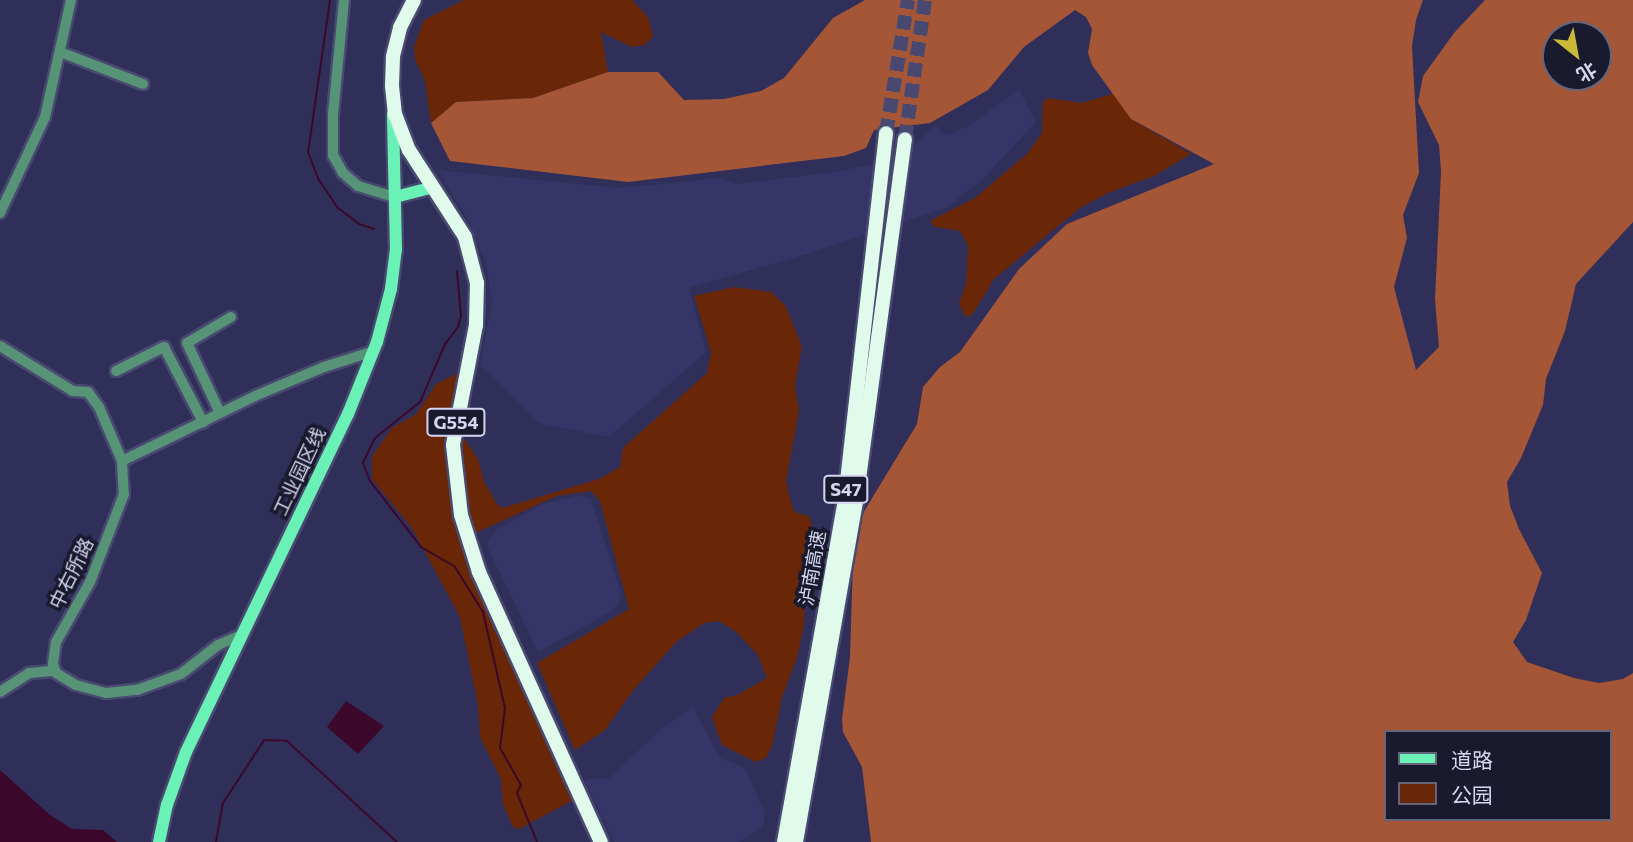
<!DOCTYPE html>
<meta charset="utf-8">
<style>
body{margin:0}
#map{position:relative;width:1633px;height:842px;overflow:hidden;background:#2f2f59;font-family:Commissioner,"Noto Sans SC",sans-serif}
div>[style]{position:absolute}
[style*='--x']{left:calc(var(--x)*1px);top:calc(var(--y)*1px);width:calc(var(--w)*1px);rotate:calc(var(--a)*1deg)}
.built>*{inset:0;background:#363567}
.green>*{inset:0;background:#6a2707}
.forest>*{inset:0;background:#a45636}
.water>*{inset:0;background:#3b082c}
.stream>*{height:2px;margin:-1px;padding:0 1px;transform-origin:1px;border-radius:1px;background:#3b082c}
.highway-tunnel>*{height:14px;margin-top:-7px;transform-origin:0;background:repeating-linear-gradient(90deg,#484870 0 14px,transparent 0 21px)}
.roads{filter:drop-shadow(2px 0 #494a71) drop-shadow(-2px 0 #494a71) drop-shadow(0 2px #494a71) drop-shadow(0 -2px #494a71)}
.minor>*{height:10px;margin:-5px;padding:0 5px;transform-origin:5px;border-radius:5px;background:#579376}
.major>*{height:12px;margin:-6px;padding:0 6px;transform-origin:6px;border-radius:6px;background:#6af2b6}
.highway>*{height:14px;margin:-7px;padding:0 7px;transform-origin:7px;border-radius:7px;background:#e0fbec}
span{translate:-50% -50%;white-space:nowrap;text-align:center;line-height:1.15;-webkit-text-stroke:7px #191a2d;paint-order:stroke}
.shield-label span{padding:2px 5px;background:#191a2d;border:2px solid;border-radius:5px;-webkit-text-stroke-width:0}
.shield-label{font-size:18px;color:#d4d6f1;font-weight:700}
.street-label{font-size:19px;color:#d4d6f1}
.legend{position:absolute;left:1384px;top:730px;width:228px;height:91px;box-sizing:border-box;background:#191a2d;border:2px solid #64657b;margin:0;padding:9px 12px;list-style:none;font-size:21px;color:#d4d6f1}
.legend li{display:flex;align-items:center;gap:14px;height:35px}
.legend b{width:35px;border:2px solid #64657b}
.north{position:absolute;left:1542px;top:21px;width:70px;height:70px;box-sizing:border-box;background:#191a2d;border:2px solid #64657b;border-radius:50%;rotate:149deg;font-size:19px;font-weight:700;line-height:28px;text-align:center;color:#d4d6f1}
.north::after{content:'';display:block;margin:auto;width:24px;height:32px;background:#caba3a;clip-path:polygon(50% 0,100% 100%,50% 72%,0 100%)}
</style>
<div id="map">
<div class="built">
<i style="clip-path:polygon(1019px 90px,1036px 122px,982px 180px,946px 208px,810px 253px,689px 288px,706px 352px,609px 437px,538px 423px,480px 365px,492px 304px,486px 263px,469px 222px,438px 170px,619px 188px,720px 178px,737px 184px,841px 171px,901px 157px,936px 125px,946px 136px,968px 126px)"></i>
<i style="clip-path:polygon(578px 495px,591px 499px,621px 593px,619px 603px,610px 612px,538px 652px,486px 544px,496px 530px,543px 504px)"></i>
<i style="clip-path:polygon(693px 707px,720px 758px,745px 768px,765px 813px,763px 827px,739px 842px,614px 842px,584px 780px,610px 778px,661px 729px)"></i>
</div>
<div class="green">
<i style="clip-path:polygon(464px 0,632px 0,648px 17px,653px 36px,645px 45px,632px 47px,601px 32px,608px 72px,533px 98px,456px 102px,431px 123px,425px 81px,415px 59px,414px 47px,424px 20px)"></i>
<i style="clip-path:polygon(1115px 93px,1131px 119px,1191px 154px,1154px 176px,1108px 193px,1080px 208px,994px 279px,974px 312px,969px 317px,964px 315px,959px 303px,966px 284px,968px 246px,960px 231px,935px 227px,930px 221px,975px 198px,1027px 154px,1042px 133px,1043px 102px,1048px 98px,1082px 103px)"></i>
<i style="clip-path:polygon(734px 287px,771px 292px,785px 305px,802px 346px,795px 386px,799px 410px,786px 482px,793px 509px,797px 513px,809px 516px,815px 535px,807px 574px,804px 625px,797px 658px,782px 697px,772px 746px,766px 758px,756px 762px,722px 745px,712px 717px,724px 698px,737px 695px,767px 678px,758px 655px,736px 632px,719px 621px,704px 623px,676px 642px,631px 693px,605px 730px,575px 750px,537px 663px,629px 609px,600px 501px,591px 491px,557px 496px,464px 538px,575px 799px,519px 829px,513px 827px,503px 804px,501px 779px,480px 737px,478px 705px,460px 617px,412px 528px,372px 479px,372px 456px,392px 428px,416px 414px,436px 384px,458px 373px,452px 421px,478px 459px,484px 482px,497px 504px,502px 508px,599px 479px,620px 467px,623px 448px,707px 373px,711px 352px,694px 296px)"></i>
</div>
<div class="forest">
<i style="clip-path:polygon(evenodd,865px 0,1423px 0,1416px 20px,1412px 46px,1419px 173px,1403px 215px,1407px 238px,1394px 287px,1416px 370px,1439px 347px,1435px 299px,1441px 171px,1439px 145px,1418px 102px,1423px 76px,1454px 33px,1485px 0,1633px 0,1633px 222px,1576px 284px,1565px 331px,1546px 379px,1543px 405px,1521px 458px,1507px 482px,1510px 506px,1519px 529px,1542px 573px,1526px 620px,1513px 642px,1527px 662px,1574px 678px,1599px 683px,1623px 679px,1633px 673px,1633px 842px,871px 842px,862px 767px,843px 732px,842px 719px,850px 657px,854px 528px,917px 424px,923px 387px,940px 367px,960px 352px,1019px 269px,1067px 224px,1214px 164px,1131px 119px,1092px 65px,1088px 53px,1092px 29px,1086px 17px,1075px 10px,1024px 47px,988px 90px,930px 123px,874px 130px,866px 148px,844px 156px,628px 182px,450px 161px,431px 123px,456px 102px,533px 98px,608px 72px,658px 72px,684px 100px,724px 99px,761px 91px,784px 78px,833px 18px,865px 0,1556px 35px,1598px 35px,1598px 77px,1556px 77px,1556px 35px,865px 0,1386px 732px,1610px 732px,1610px 819px,1386px 819px,1386px 732px)"></i>
</div>
<div class="water">
<i style="clip-path:polygon(346px 701px,384px 726px,358px 754px,327px 727px)"></i>
<i style="clip-path:polygon(0 770px,50px 815px,72px 829px,103px 830px,117px 842px,0 842px)"></i>
</div>
<div class="stream">
<i style="--x:330;--y:0;--w:154;--a:98.2"></i>
<i style="--x:308;--y:152;--w:30;--a:69"></i>
<i style="--x:319;--y:180;--w:34;--a:56"></i>
<i style="--x:338;--y:208;--w:26;--a:37"></i>
<i style="--x:359;--y:224;--w:16;--a:18"></i>
<i style="--x:457;--y:271;--w:45;--a:84.9"></i>
<i style="--x:461;--y:316;--w:11;--a:105"></i>
<i style="--x:458;--y:327;--w:21;--a:127"></i>
<i style="--x:445;--y:344;--w:63;--a:113.3"></i>
<i style="--x:420;--y:402;--w:58;--a:141.3"></i>
<i style="--x:375;--y:438;--w:28;--a:116"></i>
<i style="--x:363;--y:463;--w:19;--a:69"></i>
<i style="--x:370;--y:481;--w:83;--a:52.3"></i>
<i style="--x:421;--y:547;--w:39;--a:30"></i>
<i style="--x:455;--y:567;--w:53;--a:58.1"></i>
<i style="--x:483;--y:612;--w:98;--a:77.1"></i>
<i style="--x:505;--y:708;--w:40;--a:97.1"></i>
<i style="--x:500;--y:748;--w:43;--a:60.4"></i>
<i style="--x:521;--y:785;--w:9;--a:117"></i>
<i style="--x:517;--y:793;--w:53;--a:67.8"></i>
<i style="--x:216;--y:842;--w:40;--a:-80"></i>
<i style="--x:223;--y:803;--w:75;--a:-56.9"></i>
<i style="--x:264;--y:740;--w:23;--a:2"></i>
<i style="--x:287;--y:741;--w:149;--a:42.6"></i>
</div>
<div class="highway-tunnel">
<i style="--x:886;--y:133;--w:135;--a:-80.6"></i>
<i style="--x:905;--y:139;--w:140;--a:-81.8"></i>
</div>
<div class="roads">
<div class="minor">
<i style="--x:344;--y:0;--w:115;--a:95.5"></i>
<i style="--x:333;--y:114;--w:41;--a:90"></i>
<i style="--x:333;--y:155;--w:21;--a:61"></i>
<i style="--x:343;--y:173;--w:20;--a:41"></i>
<i style="--x:358;--y:186;--w:39;--a:17"></i>
<i style="--x:60;--y:52;--w:89;--a:21.1"></i>
<i style="--x:0;--y:213;--w:106;--a:-64.9"></i>
<i style="--x:45;--y:117;--w:120;--a:-77.5"></i>
<i style="--x:0;--y:346;--w:86;--a:31.7"></i>
<i style="--x:73;--y:391;--w:15;--a:4"></i>
<i style="--x:88;--y:392;--w:19;--a:54"></i>
<i style="--x:99;--y:407;--w:59;--a:66.9"></i>
<i style="--x:122;--y:461;--w:33;--a:87"></i>
<i style="--x:124;--y:494;--w:94;--a:111.1"></i>
<i style="--x:90;--y:582;--w:69;--a:119.5"></i>
<i style="--x:56;--y:642;--w:22;--a:98"></i>
<i style="--x:53;--y:664;--w:9;--a:72"></i>
<i style="--x:56;--y:673;--w:23;--a:31"></i>
<i style="--x:76;--y:685;--w:31;--a:15"></i>
<i style="--x:106;--y:693;--w:31;--a:-6"></i>
<i style="--x:137;--y:690;--w:47;--a:-20"></i>
<i style="--x:181;--y:674;--w:47;--a:-38.1"></i>
<i style="--x:218;--y:645;--w:26;--a:-23"></i>
<i style="--x:116;--y:371;--w:54;--a:-26.6"></i>
<i style="--x:164;--y:347;--w:85;--a:62.5"></i>
<i style="--x:220;--y:413;--w:77;--a:-115.2"></i>
<i style="--x:187;--y:343;--w:51;--a:-30.6"></i>
<i style="--x:122;--y:461;--w:148;--a:-26"></i>
<i style="--x:255;--y:396;--w:75;--a:-22.8"></i>
<i style="--x:324;--y:367;--w:52;--a:-17.7"></i>
<i style="--x:0;--y:692;--w:35;--a:-33"></i>
<i style="--x:29;--y:673;--w:25;--a:-5"></i>
</div>
<div class="major">
<i style="--x:395;--y:197;--w:40;--a:-14.4"></i>
<i style="--x:159;--y:842;--w:38;--a:-78"></i>
<i style="--x:167;--y:805;--w:56;--a:-70.3"></i>
<i style="--x:186;--y:752;--w:375;--a:-64.4"></i>
<i style="--x:348;--y:414;--w:78;--a:-68.1"></i>
<i style="--x:377;--y:342;--w:55;--a:-75.2"></i>
<i style="--x:391;--y:289;--w:39;--a:-83"></i>
<i style="--x:396;--y:250;--w:136;--a:-91.3"></i>
</div>
<div class="highway">
<i style="--x:414;--y:0;--w:31;--a:117"></i>
<i style="--x:400;--y:28;--w:30;--a:104"></i>
<i style="--x:393;--y:57;--w:29;--a:92"></i>
<i style="--x:392;--y:86;--w:28;--a:84"></i>
<i style="--x:395;--y:114;--w:39;--a:69"></i>
<i style="--x:409;--y:150;--w:103;--a:57.2"></i>
<i style="--x:465;--y:237;--w:48;--a:75.4"></i>
<i style="--x:477;--y:283;--w:42;--a:91.4"></i>
<i style="--x:476;--y:325;--w:122;--a:100.9"></i>
<i style="--x:453;--y:445;--w:70;--a:83.5"></i>
<i style="--x:461;--y:515;--w:60;--a:72.5"></i>
<i style="--x:479;--y:572;--w:296;--a:65.7"></i>
<i style="--x:784;--y:842;--w:348;--a:-79.9"></i>
<i style="--x:845;--y:499;--w:368;--a:-83.6"></i>
<i style="--x:796;--y:842;--w:346;--a:-80"></i>
<i style="--x:856;--y:501;--w:365;--a:-82.3"></i>
</div>
</div>
<div class="shield-label">
<span style="left:456px;top:422px">G554</span>
<span style="left:846px;top:489px">S47</span>
</div>
<div class="street-label">
<span style="left:299px;top:471px;rotate:-65deg">工业园区线</span>
<span style="left:812px;top:568px;rotate:-80deg">泸南高速</span>
<span style="left:71px;top:573px;rotate:-64deg">中右所路</span>
</div>
<ul class="legend">
<li><b style="height:9px;background:#6af2b6"></b>道路</li>
<li><b style="height:19px;background:#6a2707"></b>公园</li>
</ul>
<div class="north">北</div>
</div>
